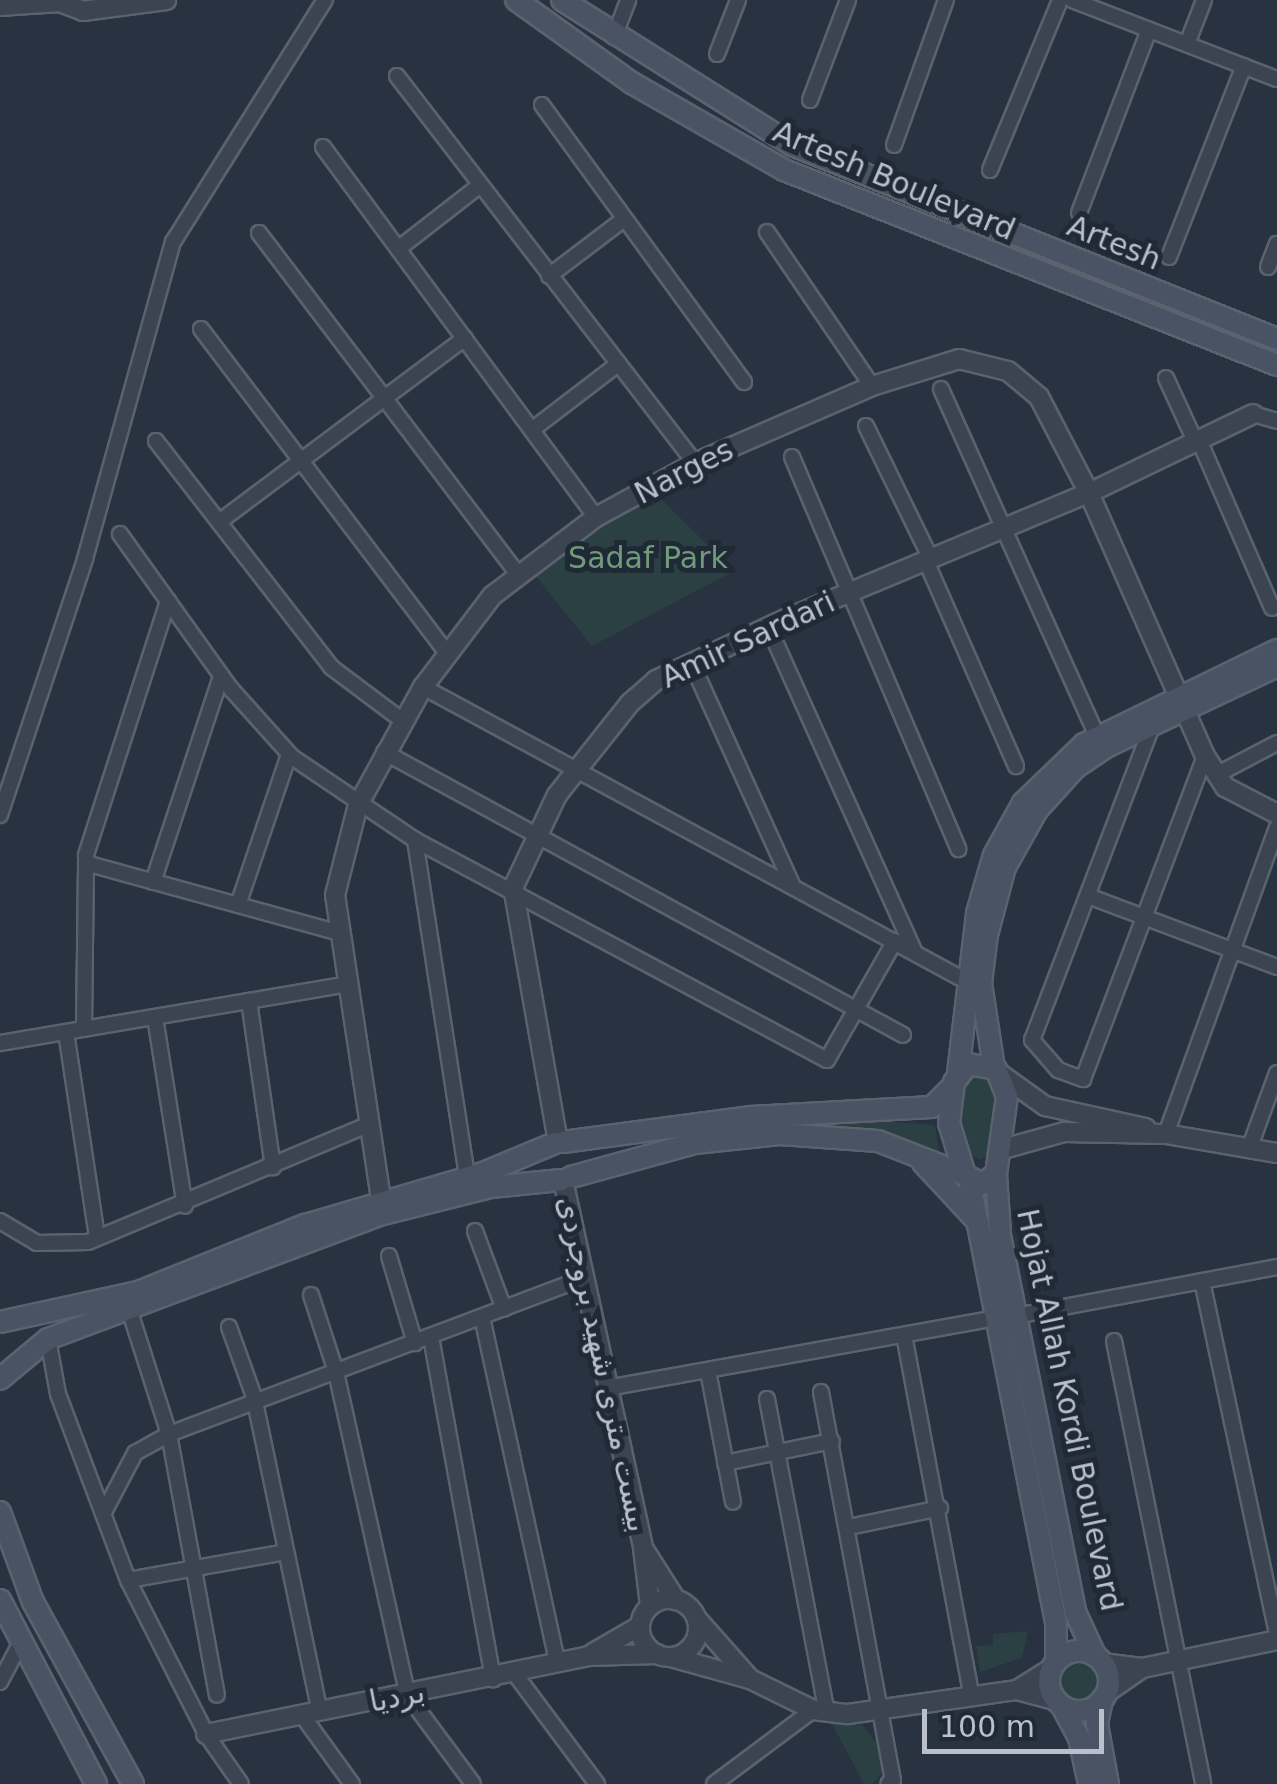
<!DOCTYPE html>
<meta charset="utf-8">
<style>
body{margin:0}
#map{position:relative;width:1277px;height:1784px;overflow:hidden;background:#283241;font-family:"DejaVu Sans","Noto Sans Arabic",sans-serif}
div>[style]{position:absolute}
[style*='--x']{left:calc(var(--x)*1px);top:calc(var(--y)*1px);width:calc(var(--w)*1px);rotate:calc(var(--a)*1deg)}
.green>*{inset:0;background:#2b4043}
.round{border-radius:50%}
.roads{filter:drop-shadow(2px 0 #5a626e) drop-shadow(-2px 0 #5a626e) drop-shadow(0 2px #5a626e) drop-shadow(0 -2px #5a626e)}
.minor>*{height:14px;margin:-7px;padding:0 7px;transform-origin:7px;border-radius:7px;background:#3c4451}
.tertiary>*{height:18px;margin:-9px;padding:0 9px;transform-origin:9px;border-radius:9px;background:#3c4451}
.tertiary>.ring{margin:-9px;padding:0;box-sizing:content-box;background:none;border:18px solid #3c4451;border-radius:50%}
.secondary>*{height:20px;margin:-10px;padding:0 10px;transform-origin:10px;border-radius:10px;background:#4a5363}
.secondary>.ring{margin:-10px;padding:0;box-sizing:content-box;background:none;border:20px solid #4a5363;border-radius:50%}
span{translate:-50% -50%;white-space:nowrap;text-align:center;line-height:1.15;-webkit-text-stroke:10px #202936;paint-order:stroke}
.street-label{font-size:30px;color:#b9bfcb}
.park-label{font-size:30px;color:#719a7b}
.scale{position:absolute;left:922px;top:1709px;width:182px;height:45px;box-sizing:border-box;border:5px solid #b9bfcb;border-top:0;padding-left:12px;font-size:30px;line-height:35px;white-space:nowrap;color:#b9bfcb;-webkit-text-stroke:8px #202936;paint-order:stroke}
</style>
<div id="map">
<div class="green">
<i style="clip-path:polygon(654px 492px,734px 571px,592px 646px,533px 573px)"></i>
<i style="clip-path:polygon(983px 1072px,993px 1081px,998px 1102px,990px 1153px,981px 1160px,968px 1153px,958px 1114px,967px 1077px)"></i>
<i style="clip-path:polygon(880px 1121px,935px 1125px,940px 1161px,882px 1135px,833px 1125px)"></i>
<i style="clip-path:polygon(1028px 1631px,1022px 1658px,980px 1672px,976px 1646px,993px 1645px,993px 1634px)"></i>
<i class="round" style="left:1059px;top:1663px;width:38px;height:38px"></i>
<i style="clip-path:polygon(832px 1724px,863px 1725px,878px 1746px,883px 1773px,872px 1784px,864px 1784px)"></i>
</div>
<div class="roads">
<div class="minor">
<i style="--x:1072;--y:0;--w:220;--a:21.1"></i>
<i style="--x:614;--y:37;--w:40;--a:-69"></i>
<i style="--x:1187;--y:44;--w:47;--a:-68.9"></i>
<i style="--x:717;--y:54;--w:58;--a:-68.7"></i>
<i style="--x:397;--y:76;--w:488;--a:52.4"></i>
<i style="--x:810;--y:100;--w:107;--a:-69.2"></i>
<i style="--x:542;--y:105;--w:343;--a:53.9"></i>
<i style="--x:894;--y:145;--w:154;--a:-70.3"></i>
<i style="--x:323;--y:147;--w:460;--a:53.6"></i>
<i style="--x:990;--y:170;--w:184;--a:-67.6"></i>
<i style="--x:1079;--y:213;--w:196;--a:-69.1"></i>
<i style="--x:767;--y:232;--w:186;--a:55.7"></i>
<i style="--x:259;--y:233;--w:427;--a:52.8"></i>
<i style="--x:398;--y:249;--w:103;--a:-37.9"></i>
<i style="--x:1169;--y:257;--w:205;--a:-68.6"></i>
<i style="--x:1268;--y:267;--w:25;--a:-69"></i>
<i style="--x:549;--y:276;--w:94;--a:-37.2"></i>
<i style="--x:201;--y:329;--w:403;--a:52.8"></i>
<i style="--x:1166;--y:378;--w:69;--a:65.3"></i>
<i style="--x:941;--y:389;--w:380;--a:65.8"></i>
<i style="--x:1253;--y:414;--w:25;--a:16"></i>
<i style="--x:866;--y:426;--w:148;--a:64"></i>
<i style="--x:533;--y:429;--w:107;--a:-37.4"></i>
<i style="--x:1199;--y:440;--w:183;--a:66.5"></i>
<i style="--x:156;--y:441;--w:286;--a:52.2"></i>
<i style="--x:331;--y:667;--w:90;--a:36.9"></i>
<i style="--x:792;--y:457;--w:426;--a:67"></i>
<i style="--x:219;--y:522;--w:307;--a:-36.8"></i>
<i style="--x:120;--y:534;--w:191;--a:54.4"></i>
<i style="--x:231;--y:689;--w:91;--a:48.1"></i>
<i style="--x:292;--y:757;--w:148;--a:34"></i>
<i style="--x:415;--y:840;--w:467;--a:28.1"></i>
<i style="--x:827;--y:1060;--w:137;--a:-60.3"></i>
<i style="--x:926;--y:561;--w:224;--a:66.3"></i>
<i style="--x:769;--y:628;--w:354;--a:65.8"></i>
<i style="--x:692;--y:664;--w:242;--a:65.6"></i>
<i style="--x:423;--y:687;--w:617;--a:28.43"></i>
<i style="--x:1152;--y:726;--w:336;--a:110.9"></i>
<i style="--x:1032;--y:1040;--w:40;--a:49"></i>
<i style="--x:1058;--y:1070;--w:27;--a:20"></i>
<i style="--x:1083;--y:1079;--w:345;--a:-69.3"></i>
<i style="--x:384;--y:752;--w:591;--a:28.6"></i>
<i style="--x:1216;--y:775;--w:69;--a:-27.7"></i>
<i style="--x:0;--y:815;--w:270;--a:-71.6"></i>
<i style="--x:85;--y:559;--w:329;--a:-74.5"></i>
<i style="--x:173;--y:242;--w:286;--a:-57.9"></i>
<i style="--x:415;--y:840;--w:341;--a:81.2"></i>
<i style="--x:86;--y:863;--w:259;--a:15.4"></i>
<i style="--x:153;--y:882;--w:217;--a:-71.7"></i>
<i style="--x:1088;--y:896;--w:202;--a:20.6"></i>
<i style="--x:238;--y:905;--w:159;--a:-71.3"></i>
<i style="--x:249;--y:1001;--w:168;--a:81.8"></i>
<i style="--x:155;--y:1017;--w:191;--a:81"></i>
<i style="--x:84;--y:1029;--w:174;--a:-89.3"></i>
<i style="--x:86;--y:855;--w:267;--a:-72.1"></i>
<i style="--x:66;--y:1032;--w:208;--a:81.4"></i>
<i style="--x:0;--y:1043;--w:349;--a:-9.6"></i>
<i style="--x:1166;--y:1134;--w:326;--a:-70.1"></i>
<i style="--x:1249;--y:1149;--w:81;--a:-69.8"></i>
<i style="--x:0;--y:1221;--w:43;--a:30.7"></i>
<i style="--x:37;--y:1243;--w:51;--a:-1.1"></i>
<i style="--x:88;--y:1242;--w:303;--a:-22.7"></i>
<i style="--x:475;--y:1231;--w:83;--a:69.6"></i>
<i style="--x:389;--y:1256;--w:91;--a:73.4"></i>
<i style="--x:1202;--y:1281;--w:362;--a:78"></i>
<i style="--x:311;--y:1295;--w:81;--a:72"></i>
<i style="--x:336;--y:1372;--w:332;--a:77.5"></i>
<i style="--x:408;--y:1696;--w:109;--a:53.5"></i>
<i style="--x:130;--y:1312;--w:128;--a:72.3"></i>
<i style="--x:169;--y:1434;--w:265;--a:79.6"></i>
<i style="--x:1015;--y:1316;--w:267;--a:-10.6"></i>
<i style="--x:482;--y:1317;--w:353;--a:77.7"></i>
<i style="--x:229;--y:1327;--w:74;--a:70.3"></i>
<i style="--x:254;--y:1397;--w:322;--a:78.2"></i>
<i style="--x:904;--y:1335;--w:369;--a:79.4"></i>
<i style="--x:431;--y:1337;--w:348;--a:79.7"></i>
<i style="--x:48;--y:1339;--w:56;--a:79.7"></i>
<i style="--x:58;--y:1394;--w:199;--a:69.4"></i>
<i style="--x:128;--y:1580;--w:173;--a:63.1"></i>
<i style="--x:206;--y:1734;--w:61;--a:55"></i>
<i style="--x:1114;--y:1341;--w:452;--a:78.6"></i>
<i style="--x:708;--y:1371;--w:133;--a:79.2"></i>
<i style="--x:607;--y:1388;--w:396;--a:-10.2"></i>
<i style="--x:821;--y:1392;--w:395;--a:79.5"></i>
<i style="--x:893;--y:1780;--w:6;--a:141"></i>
<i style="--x:767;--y:1399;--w:320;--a:79.2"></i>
<i style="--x:725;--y:1463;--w:109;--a:-11.6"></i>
<i style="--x:103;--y:1514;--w:69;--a:-62.3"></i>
<i style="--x:135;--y:1453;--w:39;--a:-29"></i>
<i style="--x:169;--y:1434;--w:442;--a:-20.6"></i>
<i style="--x:849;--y:1527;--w:93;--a:-11.8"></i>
<i style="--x:128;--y:1580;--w:160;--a:-10"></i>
<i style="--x:515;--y:1674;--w:137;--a:53.3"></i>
<i style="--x:0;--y:1682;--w:43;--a:-62.2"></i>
<i style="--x:302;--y:1715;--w:85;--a:54.1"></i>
<i style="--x:714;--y:1784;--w:124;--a:-36.8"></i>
</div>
<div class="tertiary">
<i style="--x:0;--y:6;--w:60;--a:-3.8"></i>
<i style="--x:60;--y:2;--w:25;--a:21"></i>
<i style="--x:83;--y:11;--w:84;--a:-7.5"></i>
<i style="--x:999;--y:1073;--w:57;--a:35.7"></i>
<i style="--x:1045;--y:1106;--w:103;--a:12.3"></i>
<i style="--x:558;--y:1142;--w:258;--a:-100"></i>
<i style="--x:513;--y:888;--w:103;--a:-64.7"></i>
<i style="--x:557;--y:795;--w:117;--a:-51.6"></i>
<i style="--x:630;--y:703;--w:35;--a:-41"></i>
<i style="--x:656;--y:680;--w:146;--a:-25.2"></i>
<i style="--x:788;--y:618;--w:326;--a:-22.6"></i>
<i style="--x:1089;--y:493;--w:182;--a:-25.7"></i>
<i style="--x:1003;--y:1149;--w:63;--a:-15.6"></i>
<i style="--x:1064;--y:1132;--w:102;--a:1.1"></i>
<i style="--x:1166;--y:1134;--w:113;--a:9.7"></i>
<i style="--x:563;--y:1180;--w:377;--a:77.7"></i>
<i style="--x:381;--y:1199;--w:307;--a:-98.6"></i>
<i style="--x:335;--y:895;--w:93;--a:-75.7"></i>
<i style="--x:358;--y:805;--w:135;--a:-61.2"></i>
<i style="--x:423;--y:687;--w:114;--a:-52.8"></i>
<i style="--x:492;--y:596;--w:131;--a:-37.2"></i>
<i style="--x:596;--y:517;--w:113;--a:-28.6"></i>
<i style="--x:695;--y:463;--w:193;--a:-23.5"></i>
<i style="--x:872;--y:386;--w:91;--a:-17.2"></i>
<i style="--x:959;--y:359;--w:50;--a:13.8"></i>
<i style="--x:1008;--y:371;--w:40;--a:40"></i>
<i style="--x:1039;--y:397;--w:108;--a:62.5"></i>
<i style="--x:1089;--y:493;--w:287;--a:66.2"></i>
<i style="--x:1205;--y:756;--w:37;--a:57"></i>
<i style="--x:1225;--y:787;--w:59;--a:27.4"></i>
<i class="ring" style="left:640px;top:1599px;width:40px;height:40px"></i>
<i style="--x:650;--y:1606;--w:58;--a:-96.9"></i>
<i style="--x:643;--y:1548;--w:62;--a:57.6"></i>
<i style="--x:593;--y:1653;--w:54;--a:-29.9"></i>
<i style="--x:671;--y:1657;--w:82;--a:15.6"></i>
<i style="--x:750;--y:1679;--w:81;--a:-131.5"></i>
<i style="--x:1102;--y:1663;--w:40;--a:7.1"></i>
<i style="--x:1142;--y:1668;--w:44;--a:145.2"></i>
<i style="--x:1052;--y:1668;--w:41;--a:147.8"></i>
<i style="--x:1017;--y:1690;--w:39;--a:15"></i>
<i style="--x:1142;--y:1668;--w:138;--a:-11.7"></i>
<i style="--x:750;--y:1679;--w:70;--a:26.2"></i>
<i style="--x:813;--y:1710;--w:35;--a:7"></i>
<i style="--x:848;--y:1714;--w:171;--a:-8.1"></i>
<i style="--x:206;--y:1734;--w:390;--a:-11.5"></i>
<i style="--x:588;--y:1656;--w:69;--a:-1.7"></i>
</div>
<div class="secondary">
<i style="--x:516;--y:0;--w:143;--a:35.6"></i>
<i style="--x:632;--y:83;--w:175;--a:29.8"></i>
<i style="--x:784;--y:170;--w:530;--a:21.58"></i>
<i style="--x:562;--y:0;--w:272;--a:32.2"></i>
<i style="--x:792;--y:145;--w:522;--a:21.8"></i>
<i style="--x:968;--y:1064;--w:28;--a:10"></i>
<i style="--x:996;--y:1069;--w:29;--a:68"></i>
<i style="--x:1007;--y:1096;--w:79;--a:98"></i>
<i style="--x:996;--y:1174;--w:17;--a:144"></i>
<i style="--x:982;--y:1184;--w:19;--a:-152"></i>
<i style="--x:965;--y:1175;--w:54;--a:-107.1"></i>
<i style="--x:949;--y:1123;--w:41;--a:-83"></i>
<i style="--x:954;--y:1082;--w:23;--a:-52"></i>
<i style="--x:994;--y:1068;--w:86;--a:-98.7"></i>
<i style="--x:981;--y:983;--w:48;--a:-82.9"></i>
<i style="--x:987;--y:935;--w:70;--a:-75.2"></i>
<i style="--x:1005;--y:867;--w:65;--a:-60.7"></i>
<i style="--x:1037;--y:810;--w:57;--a:-47.9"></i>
<i style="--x:1075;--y:768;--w:37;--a:-34"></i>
<i style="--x:1106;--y:747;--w:189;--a:-25.3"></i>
<i style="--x:958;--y:1073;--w:161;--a:-83.2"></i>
<i style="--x:977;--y:913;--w:60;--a:-73.7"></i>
<i style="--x:994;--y:855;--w:60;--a:-60.9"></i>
<i style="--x:1023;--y:803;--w:85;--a:-44"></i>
<i style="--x:1084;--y:744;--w:215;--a:-26"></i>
<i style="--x:563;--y:1142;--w:190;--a:-7.6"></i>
<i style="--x:751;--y:1117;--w:181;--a:-3.2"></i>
<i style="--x:932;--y:1107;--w:30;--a:-45"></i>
<i style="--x:923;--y:1163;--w:81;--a:47"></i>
<i style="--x:996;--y:1174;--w:61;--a:86.2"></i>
<i style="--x:1000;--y:1235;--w:387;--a:78.7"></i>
<i style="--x:1076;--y:1614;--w:45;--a:65.1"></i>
<i style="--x:571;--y:1177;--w:129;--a:-15.3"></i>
<i style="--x:695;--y:1143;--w:85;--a:-6"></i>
<i style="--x:780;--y:1134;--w:98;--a:4.1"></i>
<i style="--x:878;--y:1141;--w:93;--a:21.3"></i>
<i style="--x:969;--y:1179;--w:450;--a:78.9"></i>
<i style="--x:1056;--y:1621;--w:40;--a:90"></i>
<i style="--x:0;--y:1322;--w:141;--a:-12.3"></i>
<i style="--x:138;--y:1292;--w:180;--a:-21.9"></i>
<i style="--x:305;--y:1225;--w:185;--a:-16.3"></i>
<i style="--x:483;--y:1173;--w:78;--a:-22.6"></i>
<i style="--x:0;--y:1379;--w:62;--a:-39.8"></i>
<i style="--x:48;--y:1339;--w:358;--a:-20.5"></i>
<i style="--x:383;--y:1214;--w:111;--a:-14"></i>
<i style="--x:491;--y:1187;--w:70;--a:-5.7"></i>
<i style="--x:0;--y:1512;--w:96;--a:69.9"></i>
<i style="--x:33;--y:1602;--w:208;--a:61.2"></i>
<i style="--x:0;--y:1600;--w:208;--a:62.4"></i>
<i class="ring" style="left:1049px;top:1651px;width:40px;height:40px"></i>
<i style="--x:1102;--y:1700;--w:25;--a:102"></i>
<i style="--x:1097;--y:1724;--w:61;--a:79.6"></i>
<i style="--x:1062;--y:1706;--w:36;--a:62"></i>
<i style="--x:1079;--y:1738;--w:47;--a:77.7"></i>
</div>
</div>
<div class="street-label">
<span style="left:894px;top:181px;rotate:23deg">Artesh Boulevard</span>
<span style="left:1114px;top:243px;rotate:22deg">Artesh</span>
<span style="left:684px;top:472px;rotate:-27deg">Narges</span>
<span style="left:748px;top:640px;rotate:-25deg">Amir Sardari</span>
<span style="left:603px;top:1364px;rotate:78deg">بیست متری شهید بروجردی</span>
<span style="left:1069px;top:1410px;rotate:78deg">Hojat Allah Kordi Boulevard</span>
<span style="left:397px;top:1697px;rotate:-11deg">بردیا</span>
</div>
<div class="park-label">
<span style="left:648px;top:558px">Sadaf Park</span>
</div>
<div class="scale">100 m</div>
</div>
